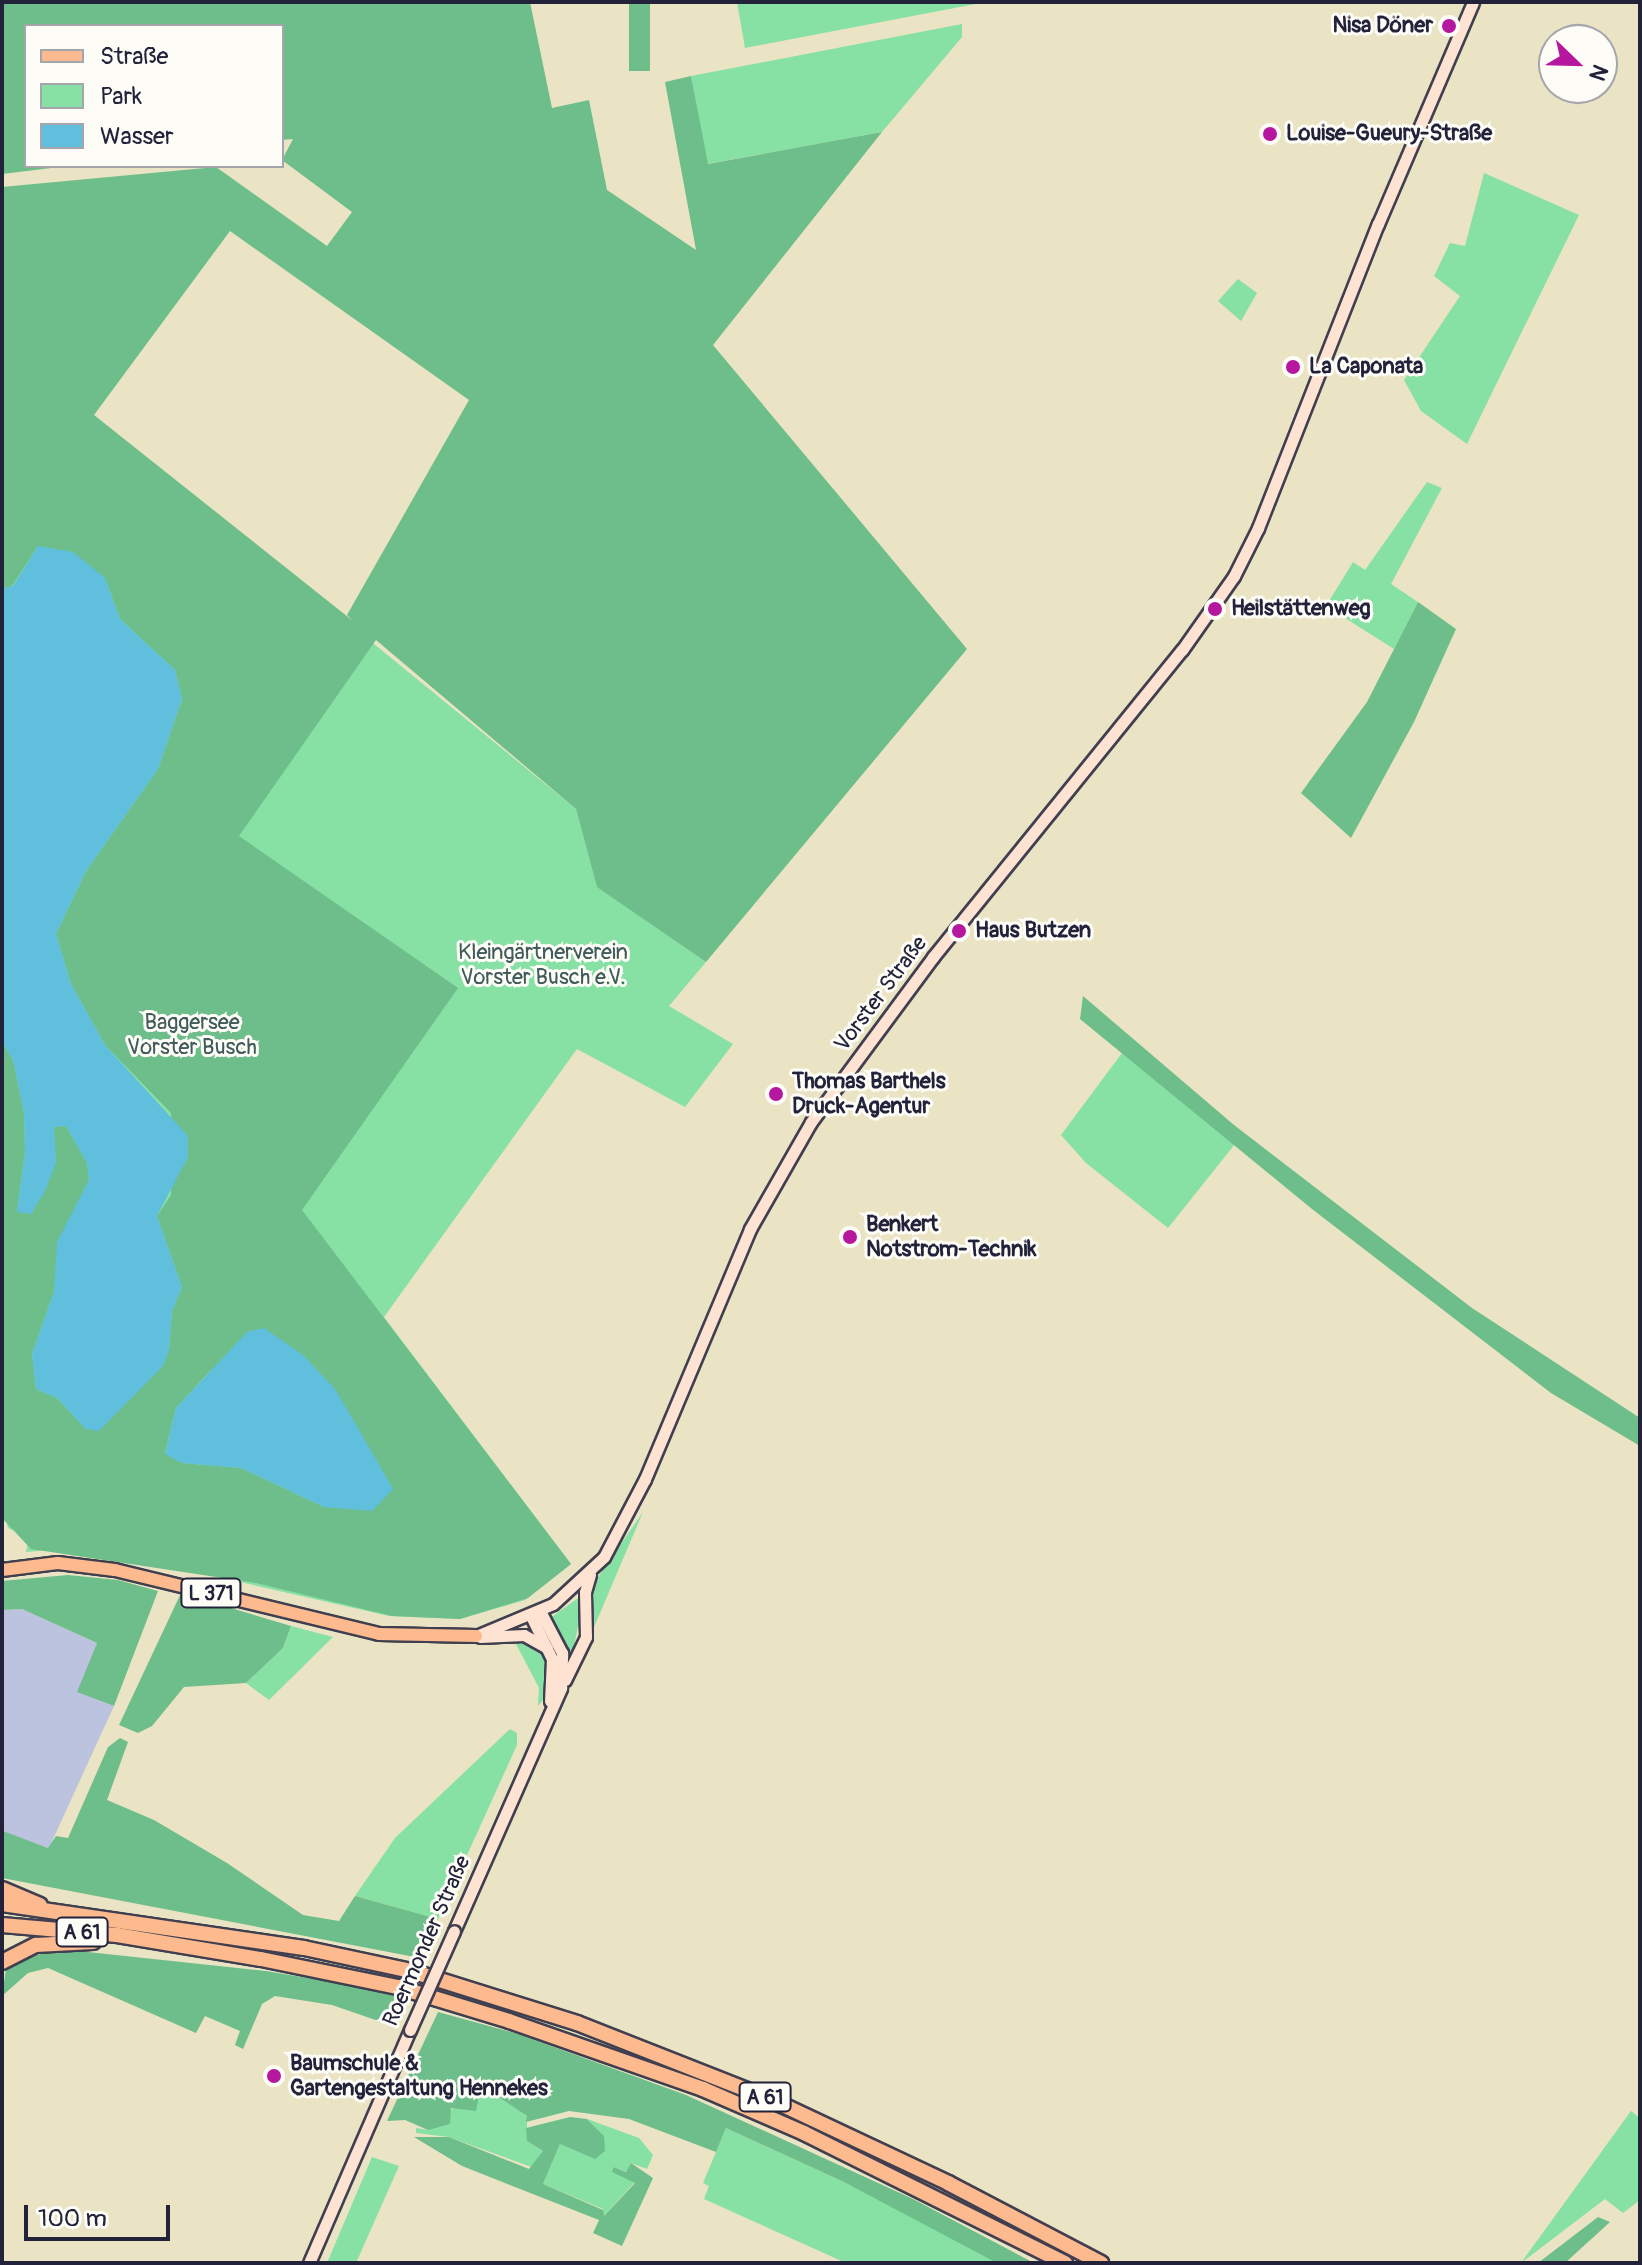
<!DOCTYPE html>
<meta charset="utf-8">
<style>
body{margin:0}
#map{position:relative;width:1642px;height:2265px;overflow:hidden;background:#eae4c4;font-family:Pangolin,sans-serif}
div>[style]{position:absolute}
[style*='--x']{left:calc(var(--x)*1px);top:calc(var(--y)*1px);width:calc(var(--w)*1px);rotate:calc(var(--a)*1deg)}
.industrial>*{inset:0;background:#bbc3de}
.green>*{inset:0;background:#87e0a4}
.forest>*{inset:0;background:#6dbe8a;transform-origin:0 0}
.water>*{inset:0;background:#5fbfdd}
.roads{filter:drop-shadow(2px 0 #403f50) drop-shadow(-2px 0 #403f50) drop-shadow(0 2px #403f50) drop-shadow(0 -2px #403f50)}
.secondary>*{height:11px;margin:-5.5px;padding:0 5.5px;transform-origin:5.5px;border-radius:5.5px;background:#fee3d2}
.primary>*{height:12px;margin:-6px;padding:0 6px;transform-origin:6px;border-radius:6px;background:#fcba8e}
.motorway>*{height:14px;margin:-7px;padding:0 7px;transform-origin:7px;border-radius:7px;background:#fcba8e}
.bridges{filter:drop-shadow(2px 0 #403f50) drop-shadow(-2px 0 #403f50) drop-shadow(0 2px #403f50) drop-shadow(0 -2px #403f50)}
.secondary-bridge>*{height:11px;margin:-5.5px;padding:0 5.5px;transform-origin:5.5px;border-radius:5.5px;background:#fee3d2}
.dots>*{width:22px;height:22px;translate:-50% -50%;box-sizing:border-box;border:4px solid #fdfcf7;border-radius:50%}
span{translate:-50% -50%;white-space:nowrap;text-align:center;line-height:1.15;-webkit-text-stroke:6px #fdfcf7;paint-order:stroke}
.shield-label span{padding:2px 6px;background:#fdfcf7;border:2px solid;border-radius:6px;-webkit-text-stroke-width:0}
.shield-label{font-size:20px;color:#22223b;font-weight:700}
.poi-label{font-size:22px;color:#22223b;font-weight:700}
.right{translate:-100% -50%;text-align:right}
.left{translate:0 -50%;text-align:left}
.park-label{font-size:22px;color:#405b5a}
.street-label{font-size:22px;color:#22223b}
.frame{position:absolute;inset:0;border:4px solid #22223b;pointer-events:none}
.legend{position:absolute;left:24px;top:24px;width:260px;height:144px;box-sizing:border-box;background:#fdfcf7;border:2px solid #a5a5ac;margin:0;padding:10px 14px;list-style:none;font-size:24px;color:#22223b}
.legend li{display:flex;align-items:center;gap:16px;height:40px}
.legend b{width:40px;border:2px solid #a5a5ac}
.north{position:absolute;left:1538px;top:24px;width:80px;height:80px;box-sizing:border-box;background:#fdfcf7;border:2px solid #a5a5ac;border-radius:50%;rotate:113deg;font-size:22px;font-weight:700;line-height:32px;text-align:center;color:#22223b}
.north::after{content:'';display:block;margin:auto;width:28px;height:36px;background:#b5179e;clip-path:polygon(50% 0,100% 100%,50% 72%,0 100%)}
.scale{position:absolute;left:24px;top:2205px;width:146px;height:36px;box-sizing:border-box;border:4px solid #22223b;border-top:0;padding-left:10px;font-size:24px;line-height:28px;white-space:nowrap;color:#22223b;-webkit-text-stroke:6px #fdfcf7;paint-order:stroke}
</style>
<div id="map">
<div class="industrial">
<i style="clip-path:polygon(22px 1609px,97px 1643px,78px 1692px,114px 1706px,49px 1848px,2px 1833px,2px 1610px)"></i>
</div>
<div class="green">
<i style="clip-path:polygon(737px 2px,986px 2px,745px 48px)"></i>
<i style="clip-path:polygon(962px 24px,962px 37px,882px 132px,707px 164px,691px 76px)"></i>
<i style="clip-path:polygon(1484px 173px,1579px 215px,1467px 444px,1421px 411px,1404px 380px,1460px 296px,1434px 276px,1450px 243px,1465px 246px)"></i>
<i style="clip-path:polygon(1238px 279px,1257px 293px,1241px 321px,1218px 301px)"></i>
<i style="clip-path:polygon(2px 340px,576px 809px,597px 886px,706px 962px,669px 1006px,733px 1044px,685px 1107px,577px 1049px,384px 1317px,571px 1564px,525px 1600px,460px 1619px,389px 1616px,87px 1547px,26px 1552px,29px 1538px,8px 1528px,2px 1505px)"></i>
<i style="clip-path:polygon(1427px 482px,1442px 488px,1391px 584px,1418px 602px,1394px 649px,1326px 606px,1353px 562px,1365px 570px)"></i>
<i style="clip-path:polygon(1122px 1053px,1235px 1144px,1168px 1228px,1086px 1163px,1061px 1135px)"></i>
<i style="clip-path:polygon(643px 1512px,583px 1653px,592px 1586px)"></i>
<i style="clip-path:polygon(581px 1596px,583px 1627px,578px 1626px,572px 1657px,550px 1618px)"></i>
<i style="clip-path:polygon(291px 1626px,333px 1637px,269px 1700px,246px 1683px,283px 1648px)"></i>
<i style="clip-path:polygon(521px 1639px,538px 1648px,549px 1665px,547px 1695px,538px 1706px,539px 1688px,514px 1640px)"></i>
<i style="clip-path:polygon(510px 1729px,517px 1733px,517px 1745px,438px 1919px,355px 1896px,395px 1838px)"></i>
<i style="clip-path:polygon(481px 2084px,527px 2116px,527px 2141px,543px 2151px,534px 2168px,449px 2137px,416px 2133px,416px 2128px,428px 2130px)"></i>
<i style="clip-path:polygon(1631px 2111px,1640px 2118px,1640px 2200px,1623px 2213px,1605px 2199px,1521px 2263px)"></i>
<i style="clip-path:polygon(587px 2119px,639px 2138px,653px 2155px,647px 2169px,631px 2163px,627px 2172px,615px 2167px,613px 2172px,635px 2182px,600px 2220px,603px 2209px,543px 2184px,560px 2144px,594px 2158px,604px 2136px)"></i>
<i style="clip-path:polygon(726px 2128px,844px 2182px,997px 2259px,996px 2263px,846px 2263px,704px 2199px,709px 2186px,703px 2183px)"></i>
<i style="clip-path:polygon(372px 2157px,399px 2166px,356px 2263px,327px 2263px)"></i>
</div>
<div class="forest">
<i style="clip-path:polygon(evenodd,2px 2px,530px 2px,552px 108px,589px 100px,607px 190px,696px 250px,665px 82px,691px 76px,708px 164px,882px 132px,713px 345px,967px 649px,706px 962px,597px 887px,576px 809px,376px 640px,239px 836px,458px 988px,302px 1210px,571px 1564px,528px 1598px,460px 1619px,392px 1616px,256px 1583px,31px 1549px,2px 1518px,2px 1041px,13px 1060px,24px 1113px,25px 1152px,17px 1212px,56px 1163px,53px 1127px,66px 1126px,87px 1163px,89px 1180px,58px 1242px,54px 1292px,32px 1354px,36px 1389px,57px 1398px,86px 1429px,169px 1350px,172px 1311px,182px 1287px,157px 1216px,171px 1195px,171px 1113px,105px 1045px,71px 984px,56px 934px,86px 871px,158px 769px,182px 699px,175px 670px,120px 619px,105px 578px,38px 546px,12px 586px,2px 589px,2px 187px,216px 167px,327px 246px,352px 212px,282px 160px,293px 139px,282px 140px,282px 26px,26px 26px,26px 166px,68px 166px,2px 174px,2px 2px,230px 231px,469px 400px,347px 615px,353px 621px,94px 415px,230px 231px,2px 2px,211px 1370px,324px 1507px,241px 1468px,182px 1463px,165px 1453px,176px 1408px,211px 1370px)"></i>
<i style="left:629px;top:2px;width:21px;height:69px"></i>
<i style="clip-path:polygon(1418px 602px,1456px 629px,1414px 722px,1351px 838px,1301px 793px,1367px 702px)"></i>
<i style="clip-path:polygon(1083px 996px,1234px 1125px,1472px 1308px,1640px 1418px,1640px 1446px,1551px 1393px,1312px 1209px,1080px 1019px)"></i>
<i style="clip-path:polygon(68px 1575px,118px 1580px,158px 1591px,114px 1706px,77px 1692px,97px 1643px,22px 1609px,2px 1610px,2px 1581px)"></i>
<i style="clip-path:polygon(181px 1593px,291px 1626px,283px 1648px,246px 1683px,184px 1687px,152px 1726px,138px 1733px,119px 1725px)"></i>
<i style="clip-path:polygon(120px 1738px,128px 1742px,107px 1800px,154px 1820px,227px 1863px,303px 1915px,339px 1921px,355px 1896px,438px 1919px,420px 1958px,2px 1878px,3px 1831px,48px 1848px,56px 1836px,68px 1838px,108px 1747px)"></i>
<i style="clip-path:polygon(60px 1949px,266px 1971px,403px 1994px,393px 2026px,332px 2005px,275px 1996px,262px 2004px,243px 2049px,235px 2045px,240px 2031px,205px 2016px,196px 2033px,48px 1968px,28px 1973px,2px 1996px,6px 1969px,22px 1959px)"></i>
<i style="clip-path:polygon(438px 2012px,518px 2034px,686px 2095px,913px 2199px,1034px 2263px,997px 2263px,844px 2182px,726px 2128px,716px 2152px,629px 2119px,569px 2111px,526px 2122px,527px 2116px,481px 2085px,476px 2111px,451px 2108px,450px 2124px,428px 2130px,405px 2120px,387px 2121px)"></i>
<i style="clip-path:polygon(570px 2117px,587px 2119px,604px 2136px,605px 2151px,595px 2159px,560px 2144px,543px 2184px,603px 2210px,604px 2216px,635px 2183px,612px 2172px,614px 2167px,626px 2172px,631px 2163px,653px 2178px,622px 2246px,593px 2233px,599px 2220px,462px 2166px,414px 2137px,449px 2137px,529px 2169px,543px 2151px,527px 2141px,526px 2128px)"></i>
<i style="clip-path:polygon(1598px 2217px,1610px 2222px,1565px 2263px,1538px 2263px)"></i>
</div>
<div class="water">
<i style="clip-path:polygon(38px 546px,73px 552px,105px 578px,120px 619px,175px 670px,182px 699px,158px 769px,86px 871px,56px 934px,71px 984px,105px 1045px,188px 1136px,188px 1157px,157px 1216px,182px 1287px,172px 1311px,169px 1350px,163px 1366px,99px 1431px,86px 1429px,57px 1398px,36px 1389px,32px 1354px,54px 1292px,57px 1242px,89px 1180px,87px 1163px,66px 1126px,54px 1127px,56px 1163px,45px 1191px,31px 1214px,17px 1212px,25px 1152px,24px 1113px,13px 1060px,2px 1041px,2px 589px,13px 586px)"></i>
<i style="clip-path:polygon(264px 1328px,303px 1355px,335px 1389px,358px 1428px,393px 1489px,372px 1511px,324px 1507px,241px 1468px,182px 1463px,165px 1454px,176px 1408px,247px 1332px)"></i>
</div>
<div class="roads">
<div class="secondary">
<i style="--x:531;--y:1616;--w:48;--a:64"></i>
<i style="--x:552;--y:1659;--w:42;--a:92.7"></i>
<i style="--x:476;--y:1636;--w:83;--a:-22.6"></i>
<i style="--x:553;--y:1604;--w:69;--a:-42.7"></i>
<i style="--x:604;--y:1557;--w:88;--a:-62.3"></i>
<i style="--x:645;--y:1479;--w:271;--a:-67.2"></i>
<i style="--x:750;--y:1229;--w:123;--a:-60.3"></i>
<i style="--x:811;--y:1122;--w:205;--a:-53.5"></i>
<i style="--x:933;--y:957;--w:395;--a:-51"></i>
<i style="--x:1182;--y:650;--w:90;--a:-54.9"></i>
<i style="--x:1234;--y:576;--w:54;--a:-63.4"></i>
<i style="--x:1258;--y:528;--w:327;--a:-68.5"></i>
<i style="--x:1378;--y:224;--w:241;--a:-66.8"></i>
<i style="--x:480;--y:1637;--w:44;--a:-2.6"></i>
<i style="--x:524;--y:1635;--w:26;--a:29"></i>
<i style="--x:565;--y:1680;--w:48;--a:-64"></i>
<i style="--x:586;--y:1637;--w:45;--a:-91.3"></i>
<i style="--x:585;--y:1592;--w:18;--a:-74"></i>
<i style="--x:454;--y:1931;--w:266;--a:-66.2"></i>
<i style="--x:561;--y:1688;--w:35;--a:-88"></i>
<i style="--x:562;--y:1653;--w:47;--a:-117.6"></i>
<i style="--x:309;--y:2263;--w:254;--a:-66.6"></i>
</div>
<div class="primary">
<i style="--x:2;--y:1570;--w:56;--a:-7.1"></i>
<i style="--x:58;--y:1563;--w:57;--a:7"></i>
<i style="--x:115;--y:1570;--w:272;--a:13.6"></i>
<i style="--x:379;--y:1634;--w:97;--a:1.2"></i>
</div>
<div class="motorway">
<i style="--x:2;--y:1889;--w:41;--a:22.8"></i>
<i style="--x:2;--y:1904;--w:305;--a:8.3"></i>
<i style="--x:304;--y:1948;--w:109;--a:12.1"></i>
<i style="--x:411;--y:1971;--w:174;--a:17.4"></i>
<i style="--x:577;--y:2023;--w:210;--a:21.5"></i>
<i style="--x:772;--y:2100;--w:195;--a:25.2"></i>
<i style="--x:948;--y:2183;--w:173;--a:27.6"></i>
<i style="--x:2;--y:1925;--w:115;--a:5"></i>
<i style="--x:117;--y:1935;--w:146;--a:9.5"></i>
<i style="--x:261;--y:1959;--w:140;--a:11.6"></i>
<i style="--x:398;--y:1987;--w:116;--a:17"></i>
<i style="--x:509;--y:2021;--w:206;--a:19.3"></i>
<i style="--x:703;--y:2089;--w:110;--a:23.5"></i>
<i style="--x:804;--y:2133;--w:292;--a:26.5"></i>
<i style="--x:2;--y:1962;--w:38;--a:-27"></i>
<i style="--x:36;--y:1945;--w:57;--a:-3"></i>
</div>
</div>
<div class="bridges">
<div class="secondary-bridge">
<i style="--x:410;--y:2030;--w:108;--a:-66"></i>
</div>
</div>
<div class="dots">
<i style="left:1449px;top:26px;background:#b5179e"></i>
<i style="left:1270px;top:134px;background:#b5179e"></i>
<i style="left:1293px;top:367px;background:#b5179e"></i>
<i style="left:1215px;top:609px;background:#b5179e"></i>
<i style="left:959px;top:931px;background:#b5179e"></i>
<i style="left:776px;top:1094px;background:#b5179e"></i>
<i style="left:850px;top:1237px;background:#b5179e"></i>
<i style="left:274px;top:2076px;background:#b5179e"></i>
</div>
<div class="shield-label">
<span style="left:211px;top:1593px">L 371</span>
<span style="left:82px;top:1932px">A 61</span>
<span style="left:765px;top:2097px">A 61</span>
</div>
<div class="poi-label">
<span class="right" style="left:1433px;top:26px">Nisa Döner</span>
<span class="left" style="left:1286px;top:134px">Louise-Gueury-Straße</span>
<span class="left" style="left:1309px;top:367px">La Caponata</span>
<span class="left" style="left:1231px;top:609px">Heilstättenweg</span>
<span class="left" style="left:975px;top:931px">Haus Butzen</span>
<span class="left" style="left:792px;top:1094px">Thomas Barthels<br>Druck-Agentur</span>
<span class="left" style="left:866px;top:1237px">Benkert<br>Notstrom-Technik</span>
<span class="left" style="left:290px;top:2076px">Baumschule &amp;<br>Gartengestaltung Hennekes</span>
</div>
<div class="park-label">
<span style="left:543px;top:965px">Kleingärtnerverein<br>Vorster Busch e.V.</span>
<span style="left:192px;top:1035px">Baggersee<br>Vorster Busch</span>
</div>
<div class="street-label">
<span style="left:881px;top:994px;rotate:-53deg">Vorster Straße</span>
<span style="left:427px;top:1941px;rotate:-66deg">Roermonder Straße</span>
</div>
<div class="frame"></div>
<ul class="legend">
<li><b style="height:10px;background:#fcba8e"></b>Straße</li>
<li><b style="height:22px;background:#87e0a4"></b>Park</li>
<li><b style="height:22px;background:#5fbfdd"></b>Wasser</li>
</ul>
<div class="north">N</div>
<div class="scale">100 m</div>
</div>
